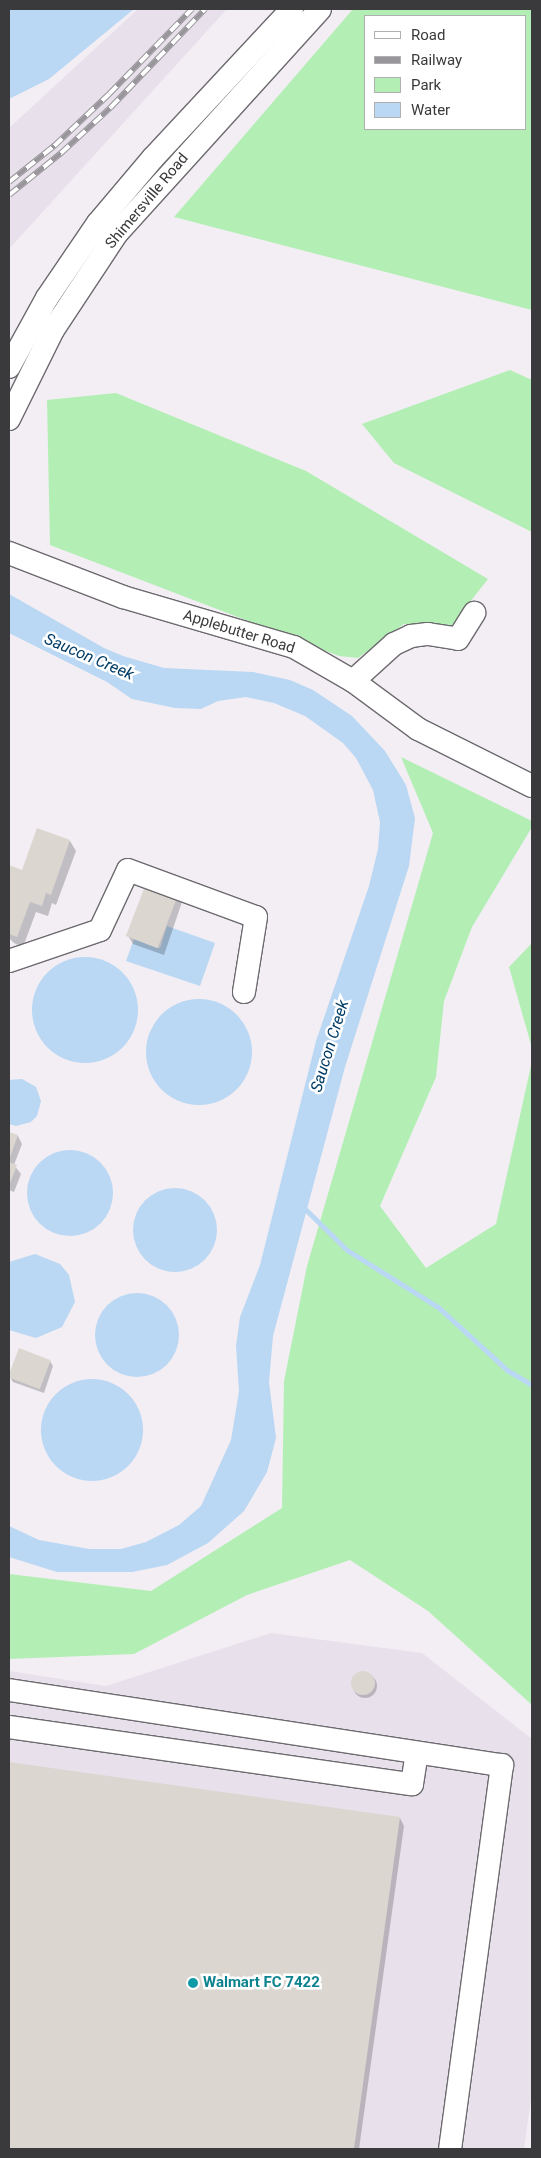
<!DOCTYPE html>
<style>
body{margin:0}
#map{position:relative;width:541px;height:2158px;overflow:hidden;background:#f2eef4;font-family:Roboto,sans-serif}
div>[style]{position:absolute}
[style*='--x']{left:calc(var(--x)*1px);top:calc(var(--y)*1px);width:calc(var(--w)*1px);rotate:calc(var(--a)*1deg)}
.built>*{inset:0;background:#e8e1ec}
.green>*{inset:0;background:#b3efb4}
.water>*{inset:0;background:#bad7f3}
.round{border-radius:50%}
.shadow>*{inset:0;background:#0003}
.stream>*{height:5px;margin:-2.5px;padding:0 2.5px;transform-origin:2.5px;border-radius:2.5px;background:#bad7f3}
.building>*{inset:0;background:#dbd6d0;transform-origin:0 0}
.roads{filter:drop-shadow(1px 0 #6d6a6f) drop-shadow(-1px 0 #6d6a6f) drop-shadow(0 1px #6d6a6f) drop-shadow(0 -1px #6d6a6f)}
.minor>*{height:22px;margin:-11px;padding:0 11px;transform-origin:11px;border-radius:11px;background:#fff}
.rail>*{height:5.5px;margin-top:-2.75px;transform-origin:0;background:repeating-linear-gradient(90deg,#fff 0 11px,#98969a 0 22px);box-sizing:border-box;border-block:1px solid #98969a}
.dots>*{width:14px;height:14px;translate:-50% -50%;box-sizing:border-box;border:2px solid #fff;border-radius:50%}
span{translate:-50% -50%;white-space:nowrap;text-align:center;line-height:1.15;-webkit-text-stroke:5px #fff;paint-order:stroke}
.street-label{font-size:15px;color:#3a393b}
.culture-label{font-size:15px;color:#0d838f;font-weight:700}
.left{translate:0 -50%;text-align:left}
.water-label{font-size:16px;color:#003c66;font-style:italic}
.frame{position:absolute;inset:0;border:10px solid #3a393b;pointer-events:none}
.legend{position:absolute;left:364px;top:15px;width:162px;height:115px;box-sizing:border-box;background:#fff;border:1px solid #b0b0b1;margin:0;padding:6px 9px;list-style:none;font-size:15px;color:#3a393b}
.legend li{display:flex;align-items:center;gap:10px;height:25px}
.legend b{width:25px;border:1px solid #b0b0b1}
</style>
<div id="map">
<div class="built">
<i style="clip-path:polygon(138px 9px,227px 9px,9px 249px,9px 128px)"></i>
<i style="clip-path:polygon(271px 1633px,422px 1653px,532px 1739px,532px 2092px,524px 2149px,9px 2149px,9px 1671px,106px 1686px)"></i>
</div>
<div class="green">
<i style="clip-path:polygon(evenodd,353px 9px,532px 9px,532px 310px,174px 217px,353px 9px,365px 16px,525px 16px,525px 129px,365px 129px,365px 16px)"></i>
<i style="clip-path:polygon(510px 370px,532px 380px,532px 532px,394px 463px,362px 424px)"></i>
<i style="clip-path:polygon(116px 393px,306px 471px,488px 579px,452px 625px,404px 624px,358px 658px,339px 656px,50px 545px,47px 400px)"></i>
<i style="clip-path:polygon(401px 757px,532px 821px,532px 827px,472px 927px,444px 1001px,436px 1077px,380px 1206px,426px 1268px,496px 1224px,532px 1061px,532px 1705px,428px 1611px,350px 1560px,247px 1595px,134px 1654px,9px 1659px,9px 1574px,151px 1591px,282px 1508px,284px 1381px,307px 1266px,433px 833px)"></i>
<i style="clip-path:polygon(532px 943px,532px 1048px,509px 967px)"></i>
</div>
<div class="water">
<i style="clip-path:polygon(9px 9px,134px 9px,49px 79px,9px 99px)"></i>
<i style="clip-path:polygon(9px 594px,104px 648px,123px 656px,164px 668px,253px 672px,290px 680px,313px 690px,352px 716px,385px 751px,406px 785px,415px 818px,409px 866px,345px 1067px,273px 1336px,269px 1382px,276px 1438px,267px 1472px,244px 1511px,208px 1543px,167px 1565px,132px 1572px,57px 1572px,9px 1557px,9px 1526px,39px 1540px,89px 1549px,121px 1549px,146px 1542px,179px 1525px,201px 1506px,231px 1440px,239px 1391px,236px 1346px,240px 1317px,260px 1265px,316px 1041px,369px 886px,378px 849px,380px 822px,373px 790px,356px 758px,343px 743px,305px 716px,274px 703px,246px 697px,218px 701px,201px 709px,175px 708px,132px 699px,107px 682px,9px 633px)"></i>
<i style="clip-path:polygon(167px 926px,215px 943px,200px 986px,126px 961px,134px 939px,160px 948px)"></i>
<i class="round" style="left:32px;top:957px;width:106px;height:106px"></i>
<i class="round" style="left:146px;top:999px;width:106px;height:106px"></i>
<i style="clip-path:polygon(22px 1079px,36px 1087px,41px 1101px,37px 1116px,31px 1122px,16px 1126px,9px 1124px,9px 1080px)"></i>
<i class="round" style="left:27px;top:1150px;width:86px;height:86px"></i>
<i class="round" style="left:133px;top:1188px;width:84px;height:84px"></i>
<i style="clip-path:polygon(35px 1254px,60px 1264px,69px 1275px,75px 1302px,62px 1327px,36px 1338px,9px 1330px,9px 1262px)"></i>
<i class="round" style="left:95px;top:1293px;width:84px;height:84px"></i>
<i class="round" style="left:41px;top:1379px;width:102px;height:102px"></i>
</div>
<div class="shadow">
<i style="clip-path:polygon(70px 841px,76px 851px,56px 905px,52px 903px,48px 916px,36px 912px,23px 947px,14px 943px,9px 938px,9px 866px,23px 872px)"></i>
<i style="clip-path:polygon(147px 883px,182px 902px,164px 955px,133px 944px,128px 936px)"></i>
<i style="clip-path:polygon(9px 1133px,18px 1136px,22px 1144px,14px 1165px,21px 1174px,14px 1192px,9px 1190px)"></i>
<i style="clip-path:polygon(50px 1361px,53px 1366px,44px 1393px,13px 1382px,10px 1377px)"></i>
<i class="round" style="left:353px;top:1674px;width:24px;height:24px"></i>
<i style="clip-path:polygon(9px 1763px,400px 1818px,404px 1826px,359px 2149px,9px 2149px)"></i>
</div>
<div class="stream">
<i style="--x:301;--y:1205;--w:64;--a:44.4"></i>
<i style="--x:347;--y:1250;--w:107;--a:32.1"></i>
<i style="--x:438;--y:1307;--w:93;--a:42.4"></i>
<i style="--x:507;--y:1370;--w:29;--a:31"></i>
</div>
<div class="building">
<i style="clip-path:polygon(37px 828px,70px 840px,51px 895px,46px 893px,42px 906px,30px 902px,17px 937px,9px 934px,9px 865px,22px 870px)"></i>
<i style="left:147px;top:881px;width:34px;height:59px;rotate:21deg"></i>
<i style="clip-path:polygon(9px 1132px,18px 1135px,9px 1160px)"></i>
<i style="clip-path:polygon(9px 1162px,17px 1165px,9px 1186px)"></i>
<i style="left:19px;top:1348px;width:34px;height:31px;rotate:21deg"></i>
<i class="round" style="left:351px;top:1671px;width:24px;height:24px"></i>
<i style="clip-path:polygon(9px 1762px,400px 1817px,354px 2149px,9px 2149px)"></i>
</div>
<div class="roads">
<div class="minor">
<i style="--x:9;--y:367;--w:79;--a:-61.2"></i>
<i style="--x:47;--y:298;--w:91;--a:-55.8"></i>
<i style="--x:98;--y:223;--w:85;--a:-49.8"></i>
<i style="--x:153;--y:158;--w:204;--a:-47"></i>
<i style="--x:9;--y:419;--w:99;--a:-63.7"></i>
<i style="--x:53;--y:330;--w:116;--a:-56.6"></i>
<i style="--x:117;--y:233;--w:302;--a:-47.8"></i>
<i style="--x:9;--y:553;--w:122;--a:21.1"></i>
<i style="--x:123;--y:597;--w:178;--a:16.3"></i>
<i style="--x:294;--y:647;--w:68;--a:30"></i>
<i style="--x:353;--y:681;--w:81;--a:36.4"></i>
<i style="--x:418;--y:729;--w:127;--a:26.6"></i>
<i style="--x:353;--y:681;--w:55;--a:-42.1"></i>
<i style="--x:394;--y:644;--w:19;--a:-25"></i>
<i style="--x:411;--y:636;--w:17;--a:-7"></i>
<i style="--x:428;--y:634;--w:30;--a:9"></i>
<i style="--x:458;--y:639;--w:31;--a:-58"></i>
<i style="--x:9;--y:961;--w:96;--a:-18.8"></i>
<i style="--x:100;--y:930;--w:66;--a:-65"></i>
<i style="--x:128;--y:870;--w:136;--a:20.2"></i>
<i style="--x:256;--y:917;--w:76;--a:99.1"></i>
<i style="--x:9;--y:1690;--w:499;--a:8.7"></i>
<i style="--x:502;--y:1765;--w:388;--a:97.7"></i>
<i style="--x:9;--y:1727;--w:407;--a:8.1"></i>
<i style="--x:412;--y:1784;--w:31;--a:-81"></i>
</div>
</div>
<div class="rail">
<i style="--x:9;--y:182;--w:58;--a:-38.7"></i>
<i style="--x:54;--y:146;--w:76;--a:-43.4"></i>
<i style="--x:109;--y:94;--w:119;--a:-45.7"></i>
<i style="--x:9;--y:195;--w:67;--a:-38.9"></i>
<i style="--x:61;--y:153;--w:68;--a:-42.6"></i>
<i style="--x:111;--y:107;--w:136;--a:-46.2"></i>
</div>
<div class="dots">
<i style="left:193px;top:1983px;background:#0f9aa8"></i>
</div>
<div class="street-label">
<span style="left:147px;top:201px;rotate:-50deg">Shimersville Road</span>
<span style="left:239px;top:632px;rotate:17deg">Applebutter Road</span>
</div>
<div class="culture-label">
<span class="left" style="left:203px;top:1983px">Walmart FC 7422</span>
</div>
<div class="water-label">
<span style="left:89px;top:657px;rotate:23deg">Saucon Creek</span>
<span style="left:330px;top:1046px;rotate:-73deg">Saucon Creek</span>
</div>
<div class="frame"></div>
<ul class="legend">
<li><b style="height:6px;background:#fff"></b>Road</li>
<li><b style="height:6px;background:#98969a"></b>Railway</li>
<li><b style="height:14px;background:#b3efb4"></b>Park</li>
<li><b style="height:14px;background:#bad7f3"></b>Water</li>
</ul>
</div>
